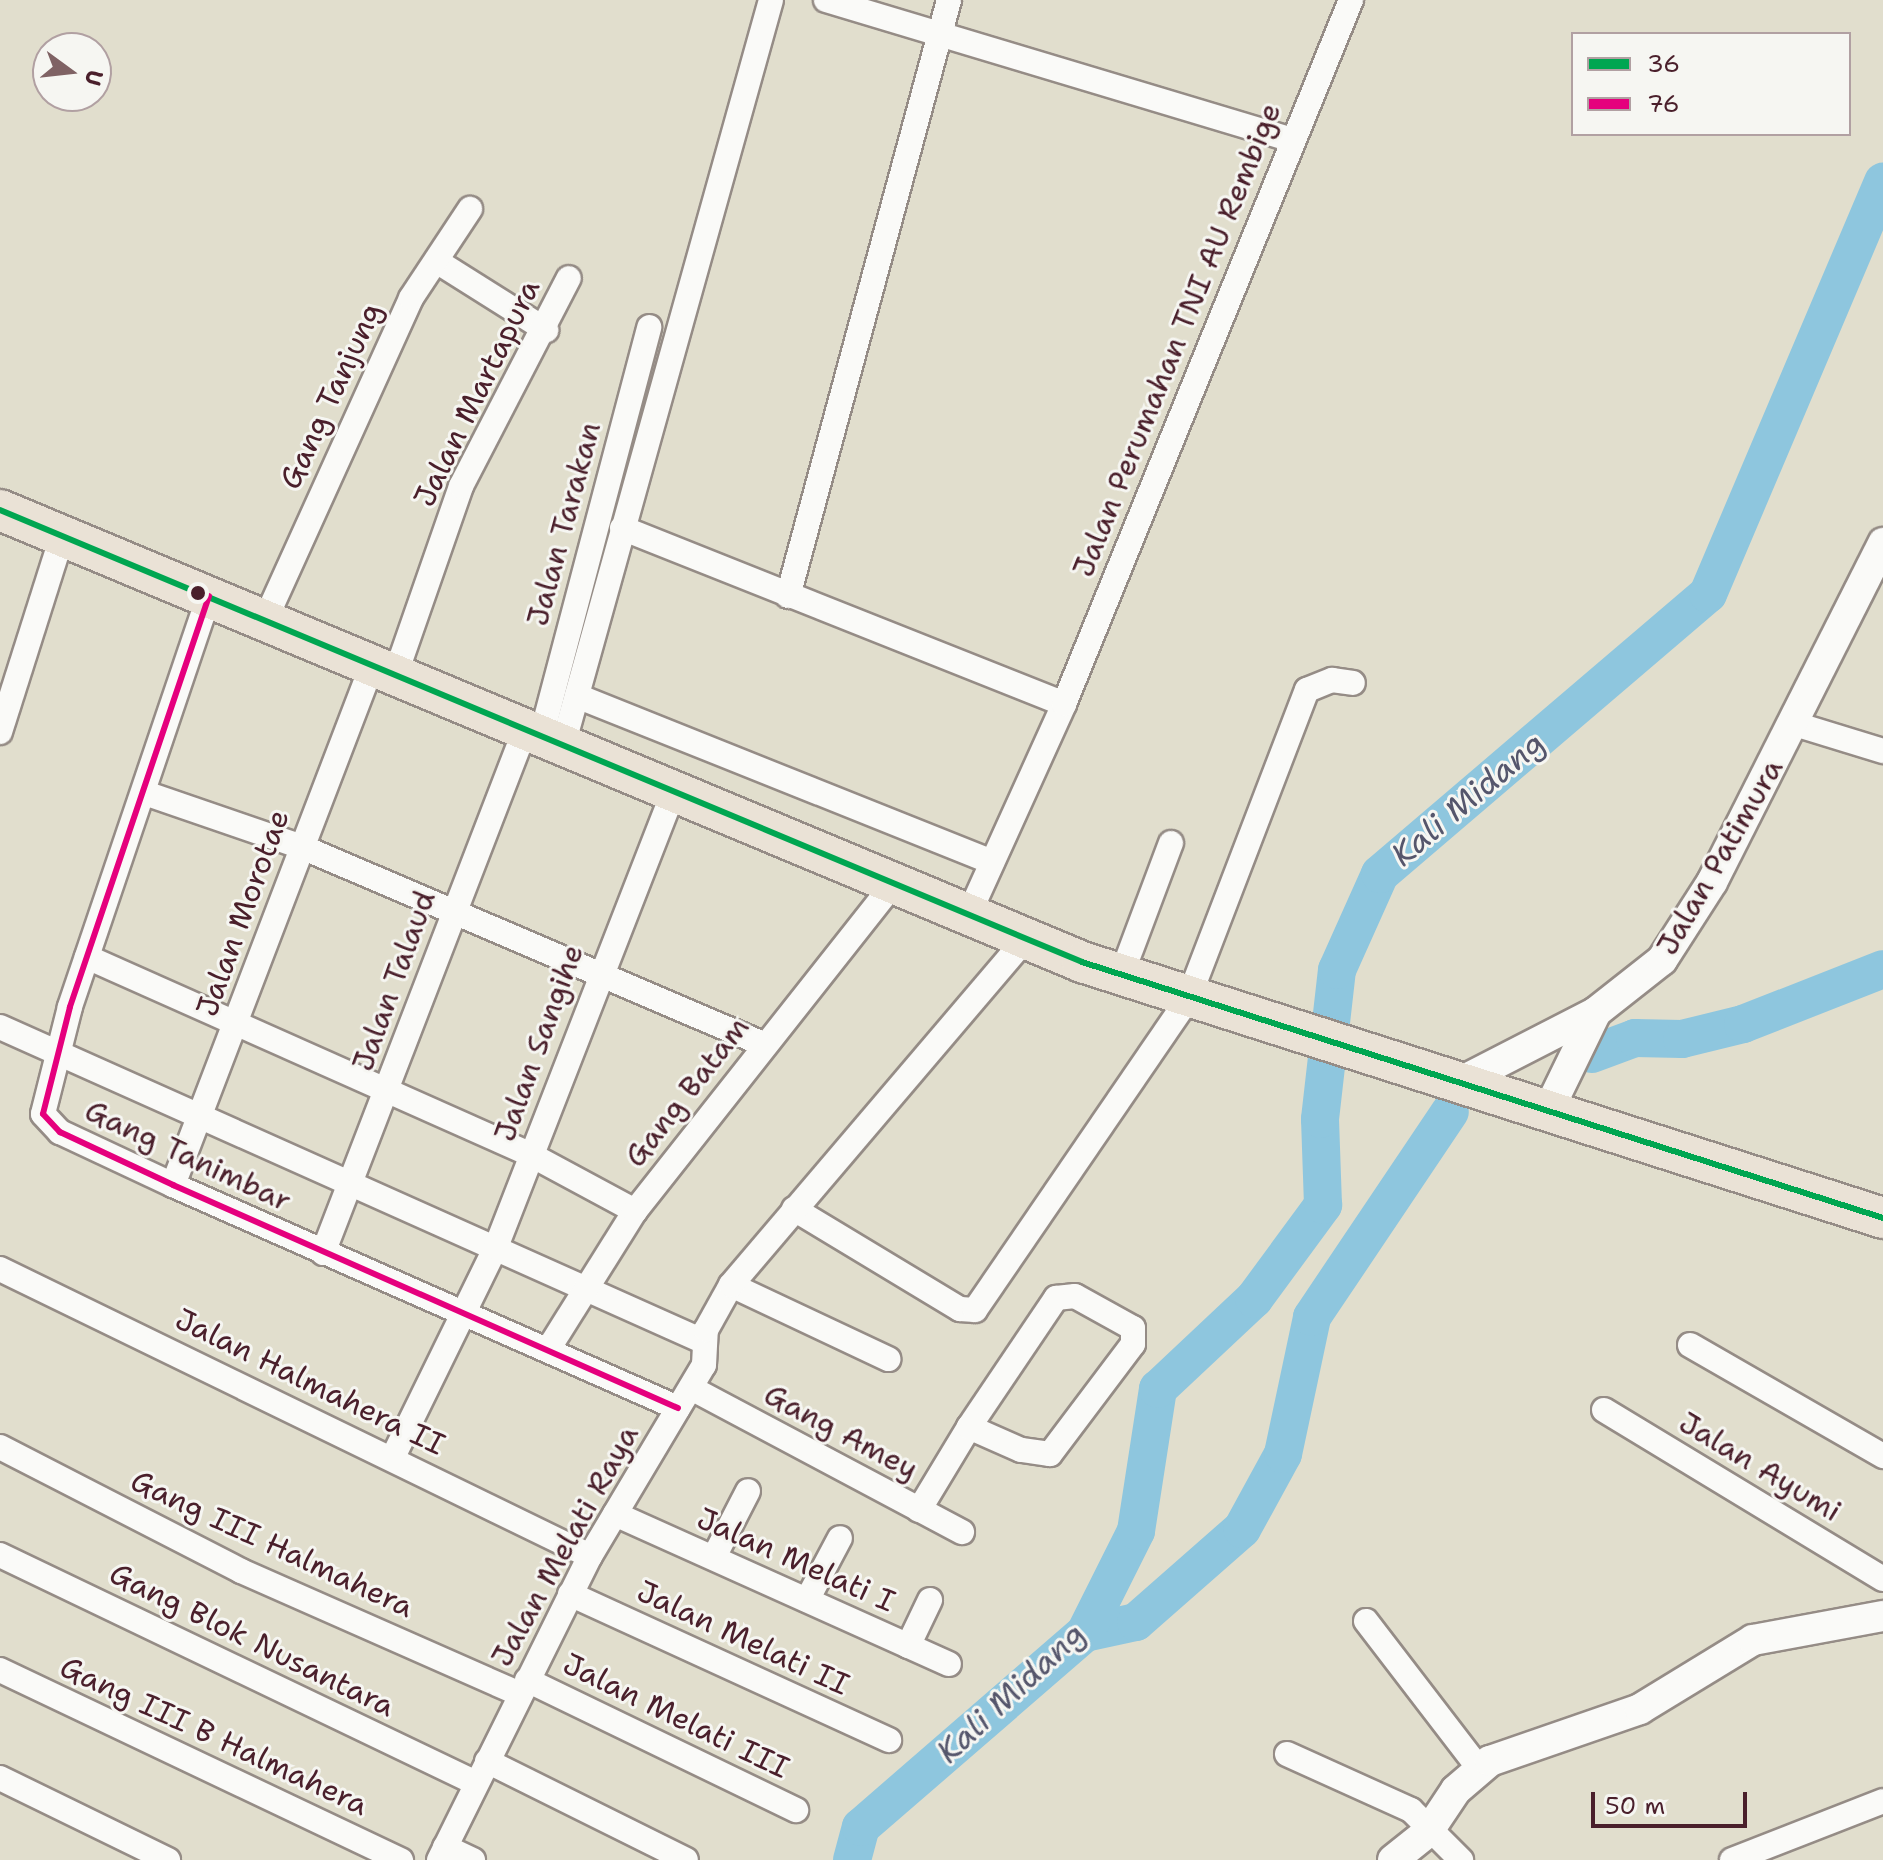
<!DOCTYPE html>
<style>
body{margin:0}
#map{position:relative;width:1883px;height:1860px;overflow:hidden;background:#e1decd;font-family:"Shantell Sans",sans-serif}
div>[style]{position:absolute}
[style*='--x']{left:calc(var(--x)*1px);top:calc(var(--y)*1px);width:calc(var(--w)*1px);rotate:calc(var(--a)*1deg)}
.river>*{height:38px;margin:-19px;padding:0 19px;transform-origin:19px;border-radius:19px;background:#8ec6de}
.roads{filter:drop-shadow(2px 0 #958c86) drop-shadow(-2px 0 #958c86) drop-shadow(0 2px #958c86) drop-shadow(0 -2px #958c86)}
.minor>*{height:24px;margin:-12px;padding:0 12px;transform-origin:12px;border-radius:12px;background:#fafaf8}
.tertiary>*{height:30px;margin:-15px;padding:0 15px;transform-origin:15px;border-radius:15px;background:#fafaf8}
.primary>*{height:40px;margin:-20px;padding:0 20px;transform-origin:20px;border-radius:20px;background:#eae2d6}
.bus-1>*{height:6px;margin:-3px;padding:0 3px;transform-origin:3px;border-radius:3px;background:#00a651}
.bus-2>*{height:6px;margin:-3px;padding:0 3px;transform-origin:3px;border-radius:3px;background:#e5007d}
.dots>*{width:22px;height:22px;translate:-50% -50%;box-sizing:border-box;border:4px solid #f6f6f2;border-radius:50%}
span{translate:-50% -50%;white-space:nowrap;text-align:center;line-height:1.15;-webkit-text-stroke:6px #f6f6f2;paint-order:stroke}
.street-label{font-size:30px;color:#4a1f2b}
.water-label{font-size:32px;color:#55566c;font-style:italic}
.legend{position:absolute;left:1571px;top:32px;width:280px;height:104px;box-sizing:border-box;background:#f6f6f2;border:2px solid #b1a0a2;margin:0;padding:10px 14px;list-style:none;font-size:24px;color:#4a1f2b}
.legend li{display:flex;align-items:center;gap:16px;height:40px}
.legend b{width:40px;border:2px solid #b1a0a2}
.north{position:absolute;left:32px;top:32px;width:80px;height:80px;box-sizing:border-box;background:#f6f6f2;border:2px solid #b1a0a2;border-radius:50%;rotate:105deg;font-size:22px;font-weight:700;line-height:32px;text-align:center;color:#4a1f2b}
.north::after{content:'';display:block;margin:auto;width:28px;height:36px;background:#7f6264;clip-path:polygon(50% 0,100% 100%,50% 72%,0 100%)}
.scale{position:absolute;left:1591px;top:1792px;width:156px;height:36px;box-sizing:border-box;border:4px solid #4a1f2b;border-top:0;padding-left:10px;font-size:24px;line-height:28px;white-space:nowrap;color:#4a1f2b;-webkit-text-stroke:6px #f6f6f2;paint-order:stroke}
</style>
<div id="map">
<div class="river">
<i style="--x:1592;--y:1054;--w:46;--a:-20.4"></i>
<i style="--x:1635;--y:1038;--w:47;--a:1.2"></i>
<i style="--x:1682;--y:1039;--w:63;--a:-13.8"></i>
<i style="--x:1743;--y:1024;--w:150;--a:-21.4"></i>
<i style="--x:1085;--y:1633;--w:52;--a:-12.2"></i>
<i style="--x:1136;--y:1622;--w:141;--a:-41.3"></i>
<i style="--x:1242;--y:1529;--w:85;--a:-61.3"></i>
<i style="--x:1283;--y:1454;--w:140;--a:-78"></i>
<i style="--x:1312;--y:1317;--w:247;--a:-56.1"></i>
<i style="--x:852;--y:1860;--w:34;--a:-75"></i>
<i style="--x:861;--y:1827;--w:296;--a:-40.9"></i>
<i style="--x:1085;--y:1633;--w:114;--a:-63.4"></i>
<i style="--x:1136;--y:1531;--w:144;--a:-81.2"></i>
<i style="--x:1158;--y:1389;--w:132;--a:-43.2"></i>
<i style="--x:1254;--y:1299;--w:117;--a:-53.7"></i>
<i style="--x:1323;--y:1205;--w:86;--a:-92"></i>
<i style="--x:1320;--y:1119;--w:150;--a:-83.5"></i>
<i style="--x:1337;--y:970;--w:105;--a:-65.9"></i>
<i style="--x:1380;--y:874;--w:431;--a:-40.5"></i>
<i style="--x:1708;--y:594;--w:448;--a:-67"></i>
</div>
<div class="roads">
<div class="minor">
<i style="--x:826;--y:0;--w:488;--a:16.7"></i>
<i style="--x:438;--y:262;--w:128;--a:32.2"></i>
<i style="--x:622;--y:528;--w:476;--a:21.7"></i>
<i style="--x:209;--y:596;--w:434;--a:108.7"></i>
<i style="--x:70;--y:1007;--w:110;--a:104.2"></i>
<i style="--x:43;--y:1114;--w:25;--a:47"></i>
<i style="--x:60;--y:1132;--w:125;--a:25.1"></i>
<i style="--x:173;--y:1185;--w:552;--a:23.83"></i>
<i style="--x:788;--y:596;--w:617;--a:-74.88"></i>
<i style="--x:266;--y:618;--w:351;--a:-65.6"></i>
<i style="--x:411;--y:298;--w:107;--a:-56.5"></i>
<i style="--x:396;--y:673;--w:198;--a:-70.8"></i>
<i style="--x:461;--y:486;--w:234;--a:-62.6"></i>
<i style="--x:577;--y:696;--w:447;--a:21.8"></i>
<i style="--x:1795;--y:724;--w:92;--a:17.1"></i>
<i style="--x:0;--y:732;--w:205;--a:-72.4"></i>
<i style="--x:541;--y:737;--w:424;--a:-75.2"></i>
<i style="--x:563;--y:745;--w:773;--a:-74.4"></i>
<i style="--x:145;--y:793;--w:166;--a:19"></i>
<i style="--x:302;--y:847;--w:501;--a:23.14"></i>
<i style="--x:968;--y:916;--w:233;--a:-65.6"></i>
<i style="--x:1064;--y:704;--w:760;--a:-67.82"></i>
<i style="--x:87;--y:957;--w:488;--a:24"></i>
<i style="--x:533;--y:1156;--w:116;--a:28.3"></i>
<i style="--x:1121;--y:976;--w:142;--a:-69.4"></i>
<i style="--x:0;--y:1027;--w:772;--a:24.08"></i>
<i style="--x:173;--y:1185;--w:559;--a:-69.04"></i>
<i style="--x:794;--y:1209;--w:194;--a:31.1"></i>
<i style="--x:960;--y:1309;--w:15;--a:4"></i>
<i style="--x:975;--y:1310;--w:379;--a:-55.6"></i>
<i style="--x:1189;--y:997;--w:329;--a:-69"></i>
<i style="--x:1307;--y:690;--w:27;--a:-22"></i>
<i style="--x:1332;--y:680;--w:21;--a:8"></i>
<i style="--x:323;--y:1253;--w:561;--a:-68.88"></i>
<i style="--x:0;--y:1269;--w:656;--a:25.94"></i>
<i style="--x:731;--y:1285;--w:174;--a:25.2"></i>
<i style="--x:1690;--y:1345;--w:223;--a:29.9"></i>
<i style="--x:549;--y:1348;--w:162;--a:-57.9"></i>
<i style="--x:635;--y:1211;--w:414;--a:-51.7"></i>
<i style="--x:691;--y:1388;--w:307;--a:28"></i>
<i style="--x:1604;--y:1410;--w:326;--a:31.2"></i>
<i style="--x:0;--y:1447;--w:271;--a:27.2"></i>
<i style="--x:241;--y:1571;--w:305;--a:23.8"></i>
<i style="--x:393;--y:1457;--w:234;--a:-63.9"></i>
<i style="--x:496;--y:1247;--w:487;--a:-68.7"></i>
<i style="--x:919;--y:1510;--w:97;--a:-58.9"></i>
<i style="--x:969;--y:1427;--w:156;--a:-56"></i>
<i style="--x:1056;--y:1298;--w:19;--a:-6"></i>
<i style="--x:1075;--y:1296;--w:66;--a:28.9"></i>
<i style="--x:1133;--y:1328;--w:16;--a:90"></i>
<i style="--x:1133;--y:1344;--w:138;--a:127"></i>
<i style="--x:1050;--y:1454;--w:29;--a:-172"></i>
<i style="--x:1021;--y:1450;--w:57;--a:-156.1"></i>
<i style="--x:615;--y:1514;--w:366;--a:24.2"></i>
<i style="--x:0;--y:1555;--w:528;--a:25.59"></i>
<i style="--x:714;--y:1557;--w:74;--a:-62.7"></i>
<i style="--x:570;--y:1594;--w:351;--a:24.6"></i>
<i style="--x:807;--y:1600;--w:70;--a:-62"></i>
<i style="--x:1366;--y:1621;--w:184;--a:52.5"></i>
<i style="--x:908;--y:1646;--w:51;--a:-64.4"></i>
<i style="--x:0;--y:1670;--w:444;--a:25.4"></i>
<i style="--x:527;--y:1680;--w:299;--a:25.8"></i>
<i style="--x:1287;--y:1754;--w:136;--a:24.3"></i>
<i style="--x:1411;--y:1810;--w:71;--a:45"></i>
<i style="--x:487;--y:1761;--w:222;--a:26.4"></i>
<i style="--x:0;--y:1778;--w:187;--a:26"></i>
<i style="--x:445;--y:1847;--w:31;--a:25"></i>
<i style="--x:439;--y:1860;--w:339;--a:-63.6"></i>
<i style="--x:590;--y:1556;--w:222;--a:-59.2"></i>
<i style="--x:704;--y:1365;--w:35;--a:-87"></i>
<i style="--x:706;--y:1330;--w:51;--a:-60.9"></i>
<i style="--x:731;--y:1285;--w:453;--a:-49.6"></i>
<i style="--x:1732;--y:1860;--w:162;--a:-21.3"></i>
</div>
<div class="tertiary">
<i style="--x:1462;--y:1081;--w:151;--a:-27.2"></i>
<i style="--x:1596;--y:1012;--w:84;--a:-38.2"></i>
<i style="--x:1662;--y:960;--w:93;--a:-57.3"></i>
<i style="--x:1712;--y:882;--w:380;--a:-63.2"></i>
<i style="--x:1547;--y:1113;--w:112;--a:-64.1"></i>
<i style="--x:1393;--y:1860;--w:45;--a:-38.7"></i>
<i style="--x:1428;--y:1832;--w:50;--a:-56.3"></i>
<i style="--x:1456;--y:1790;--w:45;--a:-40.5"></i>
<i style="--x:1490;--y:1761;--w:159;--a:-19.1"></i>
<i style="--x:1640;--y:1709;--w:132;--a:-31.4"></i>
<i style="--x:1753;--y:1640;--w:132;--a:-10.5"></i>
</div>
<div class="primary">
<i style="--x:0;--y:510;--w:1173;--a:22.67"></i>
<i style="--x:1082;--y:962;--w:841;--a:17.72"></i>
</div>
</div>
<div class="bus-1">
<i style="--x:0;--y:510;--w:1173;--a:22.67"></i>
<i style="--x:1082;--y:962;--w:841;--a:17.72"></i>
</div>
<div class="bus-2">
<i style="--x:209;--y:596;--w:434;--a:108.7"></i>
<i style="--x:70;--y:1007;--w:110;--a:104.2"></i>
<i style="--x:43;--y:1114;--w:25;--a:47"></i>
<i style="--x:60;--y:1132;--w:125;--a:25.1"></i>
<i style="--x:173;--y:1185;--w:552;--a:23.83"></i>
</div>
<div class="dots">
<i style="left:198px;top:593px;background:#4a1f2b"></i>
</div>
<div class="street-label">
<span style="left:1177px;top:340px;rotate:-68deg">Jalan Perumahan TNI AU Rembige</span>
<span style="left:477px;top:393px;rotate:-64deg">Jalan Martapura</span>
<span style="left:331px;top:396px;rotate:-65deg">Gang Tanjung</span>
<span style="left:564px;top:524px;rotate:-75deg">Jalan Tarakan</span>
<span style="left:1720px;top:857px;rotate:-60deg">Jalan Patimura</span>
<span style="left:243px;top:913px;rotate:-70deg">Jalan Morotae</span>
<span style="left:394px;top:981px;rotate:-70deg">Jalan Talaud</span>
<span style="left:539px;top:1043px;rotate:-70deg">Jalan Sangihe</span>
<span style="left:687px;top:1092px;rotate:-52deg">Gang Batam</span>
<span style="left:188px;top:1156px;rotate:25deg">Gang Tanimbar</span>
<span style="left:310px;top:1382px;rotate:26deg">Jalan Halmahera II</span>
<span style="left:841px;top:1432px;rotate:28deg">Gang Amey</span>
<span style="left:1760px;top:1467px;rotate:31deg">Jalan Ayumi</span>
<span style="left:272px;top:1544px;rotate:25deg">Gang III Halmahera</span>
<span style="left:565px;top:1546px;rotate:-61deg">Jalan Melati Raya</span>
<span style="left:796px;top:1560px;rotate:24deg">Jalan Melati I</span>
<span style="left:743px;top:1638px;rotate:25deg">Jalan Melati II</span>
<span style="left:252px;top:1640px;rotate:26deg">Gang Blok Nusantara</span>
<span style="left:676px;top:1716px;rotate:26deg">Jalan Melati III</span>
<span style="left:214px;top:1736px;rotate:25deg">Gang III B Halmahera</span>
</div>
<div class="water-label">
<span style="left:1468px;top:799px;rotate:-40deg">Kali Midang</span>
<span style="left:1011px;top:1693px;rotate:-43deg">Kali Midang</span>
</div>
<ul class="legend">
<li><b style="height:10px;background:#00a651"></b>36</li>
<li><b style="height:10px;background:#e5007d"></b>76</li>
</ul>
<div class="north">U</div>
<div class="scale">50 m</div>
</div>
